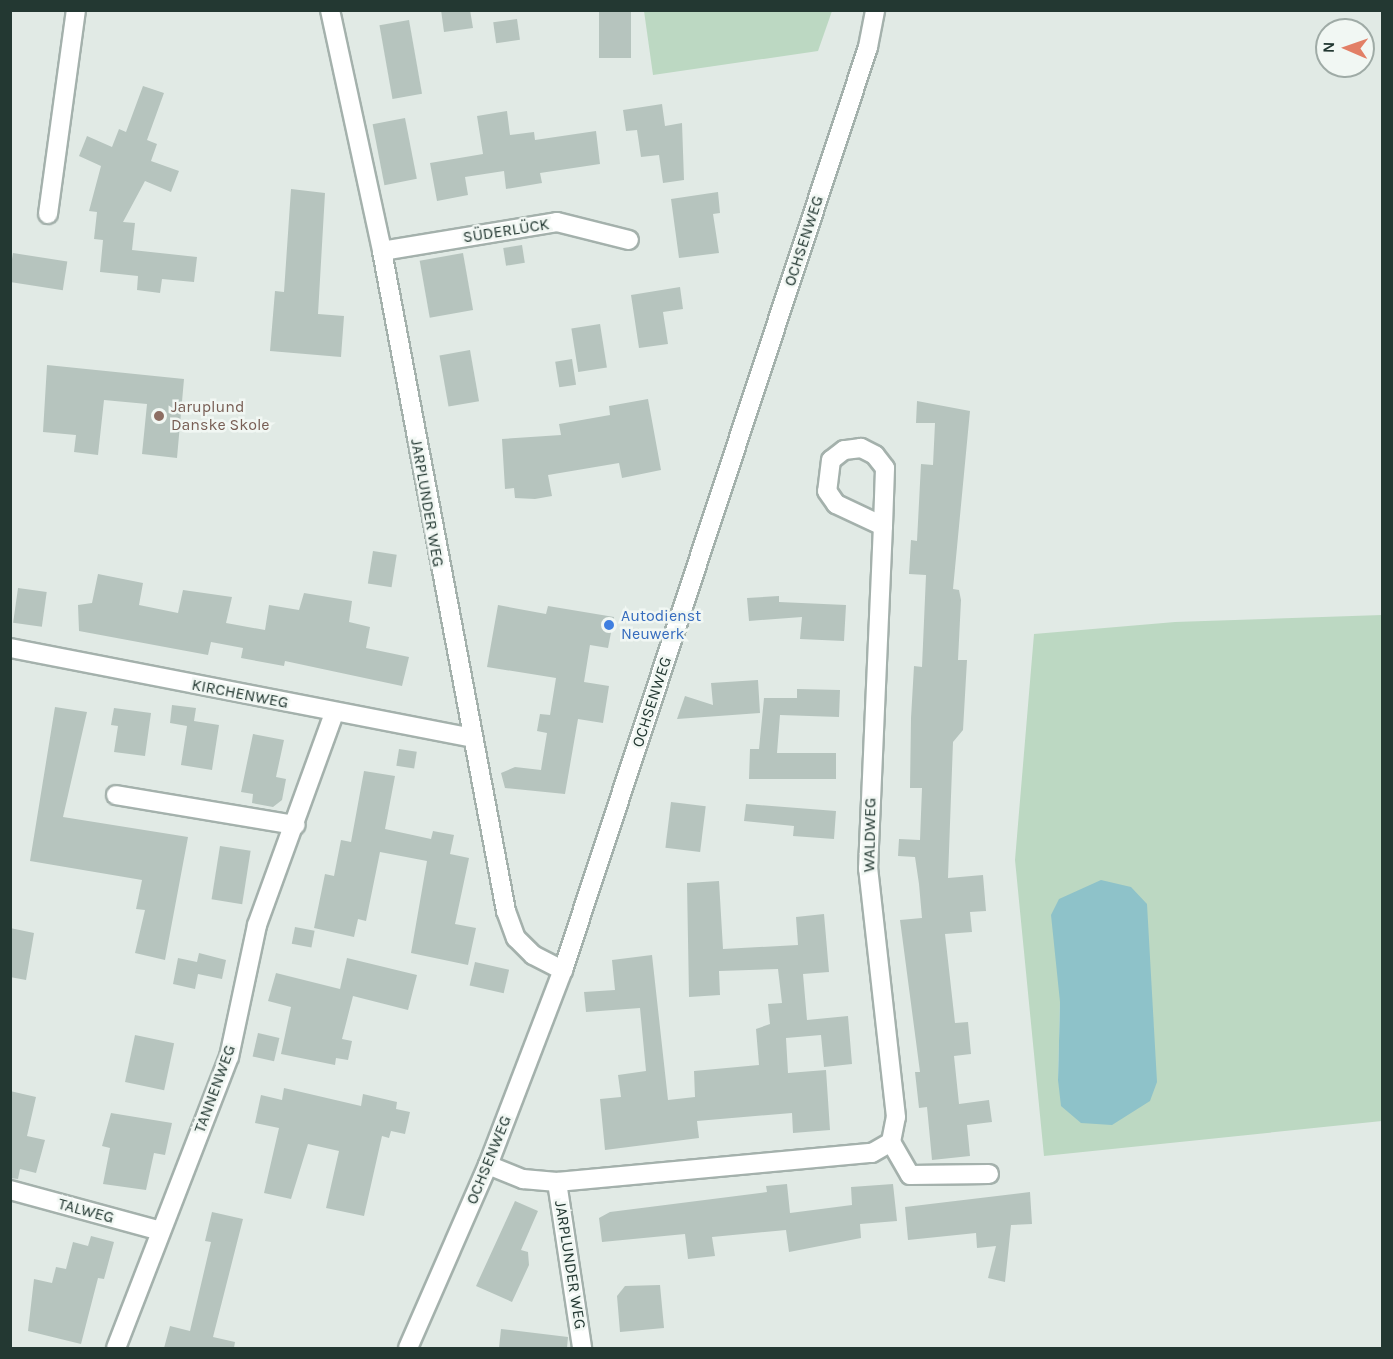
<!DOCTYPE html>
<meta charset="utf-8">
<style>
body{margin:0}
#map{position:relative;width:1393px;height:1359px;overflow:hidden;background:#e1eae5;font-family:Karla,sans-serif}
div>[style]{position:absolute}
[style*='--x']{left:calc(var(--x)*1px);top:calc(var(--y)*1px);width:calc(var(--w)*1px);rotate:calc(var(--a)*1deg)}
.green>*{inset:0;background:#bcd8c2}
.water>*{inset:0;background:#8ec2c9}
.building>*{inset:0;background:#b6c4be;transform-origin:0 0}
.roads{filter:drop-shadow(2px 0 #a4b1ac) drop-shadow(-2px 0 #a4b1ac) drop-shadow(0 2px #a4b1ac) drop-shadow(0 -2px #a4b1ac)}
.minor>*{height:18px;margin:-9px;padding:0 9px;transform-origin:9px;border-radius:9px;background:#fff}
.secondary>*{height:18px;margin:-9px;padding:0 9px;transform-origin:9px;border-radius:9px;background:#fff}
.dots>*{width:16px;height:16px;translate:-50% -50%;box-sizing:border-box;border:3px solid #f1f7f3;border-radius:50%}
span{translate:-50% -50%;white-space:nowrap;text-align:center;line-height:1.15;-webkit-text-stroke:5px #f1f7f3;paint-order:stroke}
.street-label{font-size:16px;color:#233832}
.education-label{font-size:16px;color:#785e54}
.left{translate:0 -50%;text-align:left}
.shop-label{font-size:16px;color:#366cbe}
.frame{position:absolute;inset:0;border:12px solid #233832;pointer-events:none}
.north{position:absolute;left:1315px;top:18px;width:60px;height:60px;box-sizing:border-box;background:#f1f7f3;border:2px solid #9faba6;border-radius:50%;rotate:272deg;font-size:16px;font-weight:700;line-height:24px;text-align:center;color:#233832}
.north::after{content:'';display:block;margin:auto;width:21px;height:27px;background:#e27f66;clip-path:polygon(50% 0,100% 100%,50% 72%,0 100%)}
</style>
<div id="map">
<div class="green">
<i style="clip-path:polygon(644px 11px,644px 10px,832px 11px,818px 51px,653px 75px)"></i>
<i style="clip-path:polygon(evenodd,1382px 615px,1382px 1121px,1044px 1156px,1015px 860px,1034px 634px,1175px 622px,1382px 615px,1149px 992px,1154px 1032px,1058px 1080px,1060px 1002px,1149px 992px)"></i>
</div>
<div class="water">
<i style="clip-path:polygon(1101px 880px,1131px 887px,1147px 904px,1157px 1082px,1150px 1101px,1112px 1125px,1081px 1123px,1061px 1106px,1058px 1080px,1060px 1002px,1051px 915px,1059px 899px)"></i>
</div>
<div class="building">
<i style="clip-path:polygon(441px 10px,470px 10px,473px 28px,444px 32px)"></i>
<i style="left:599px;top:10px;width:32px;height:48px"></i>
<i style="left:517px;top:19px;width:21px;height:24px;rotate:82deg"></i>
<i style="left:409px;top:20px;width:75px;height:30px;rotate:80deg"></i>
<i style="clip-path:polygon(143px 86px,164px 93px,147px 140px,157px 144px,151px 161px,179px 171px,171px 192px,145px 181px,123px 222px,135px 223px,132px 250px,197px 257px,194px 282px,162px 279px,160px 293px,137px 290px,138px 276px,100px 272px,103px 240px,94px 239px,97px 212px,89px 211px,101px 166px,79px 156px,87px 136px,112px 147px,119px 129px,126px 132px)"></i>
<i style="clip-path:polygon(662px 104px,665px 126px,682px 123px,684px 180px,663px 183px,659px 155px,641px 157px,637px 130px,626px 131px,623px 110px)"></i>
<i style="clip-path:polygon(507px 111px,510px 135px,534px 132px,535px 140px,596px 131px,600px 164px,540px 173px,542px 183px,506px 189px,504px 171px,465px 177px,468px 195px,437px 201px,430px 163px,483px 154px,477px 116px)"></i>
<i style="left:405px;top:118px;width:62px;height:33px;rotate:79deg"></i>
<i style="clip-path:polygon(291px 189px,325px 193px,318px 314px,344px 316px,341px 357px,270px 351px,275px 291px,284px 292px)"></i>
<i style="clip-path:polygon(718px 192px,720px 213px,713px 214px,719px 253px,679px 258px,671px 199px)"></i>
<i style="left:522px;top:245px;width:18px;height:19px;rotate:81deg"></i>
<i style="left:13px;top:253px;width:55px;height:29px;rotate:9deg"></i>
<i style="left:463px;top:253px;width:58px;height:44px;rotate:80deg"></i>
<i style="clip-path:polygon(680px 287px,683px 309px,663px 312px,668px 344px,639px 348px,631px 295px)"></i>
<i style="left:600px;top:324px;width:44px;height:29px;rotate:81deg"></i>
<i style="left:470px;top:350px;width:52px;height:31px;rotate:80deg"></i>
<i style="left:572px;top:359px;width:26px;height:17px;rotate:81deg"></i>
<i style="clip-path:polygon(47px 365px,184px 379px,177px 458px,142px 454px,147px 404px,104px 400px,98px 455px,74px 452px,76px 435px,43px 432px)"></i>
<i style="clip-path:polygon(648px 399px,661px 470px,622px 478px,619px 463px,548px 475px,552px 496px,535px 499px,515px 498px,514px 488px,505px 489px,502px 439px,561px 435px,559px 424px,610px 415px,609px 406px)"></i>
<i style="clip-path:polygon(917px 401px,970px 411px,953px 589px,959px 590px,961px 600px,958px 660px,967px 660px,963px 730px,953px 742px,948px 878px,983px 875px,986px 911px,970px 912px,972px 932px,945px 934px,955px 1023px,968px 1022px,971px 1054px,954px 1056px,959px 1104px,989px 1100px,992px 1122px,967px 1125px,970px 1156px,932px 1160px,927px 1107px,919px 1108px,915px 1072px,920px 1072px,900px 920px,922px 918px,919px 884px,915px 857px,898px 856px,899px 839px,920px 840px,922px 788px,910px 788px,911px 718px,914px 666px,922px 667px,926px 575px,909px 574px,911px 540px,917px 541px,921px 464px,933px 465px,935px 423px,916px 423px)"></i>
<i style="left:373px;top:551px;width:24px;height:33px;rotate:9deg"></i>
<i style="clip-path:polygon(98px 574px,143px 583px,139px 605px,178px 613px,183px 590px,232px 597px,226px 623px,265px 630px,269px 605px,299px 610px,304px 593px,352px 601px,349px 622px,370px 627px,366px 648px,409px 657px,402px 686px,285px 661px,284px 666px,241px 658px,243px 648px,211px 642px,208px 655px,79px 631px,78px 605px,92px 603px)"></i>
<i style="left:18px;top:588px;width:29px;height:35px;rotate:8deg"></i>
<i style="clip-path:polygon(779px 596px,779px 602px,846px 605px,844px 641px,800px 639px,802px 617px,749px 621px,747px 598px)"></i>
<i style="clip-path:polygon(498px 605px,546px 614px,548px 606px,614px 617px,608px 648px,590px 645px,584px 682px,609px 686px,603px 723px,578px 719px,565px 794px,505px 788px,501px 773px,515px 767px,541px 770px,547px 733px,537px 731px,540px 714px,550px 715px,556px 678px,487px 667px)"></i>
<i style="clip-path:polygon(758px 680px,760px 713px,677px 719px,685px 696px,713px 705px,711px 683px)"></i>
<i style="clip-path:polygon(797px 689px,840px 690px,839px 717px,780px 715px,777px 753px,836px 753px,836px 779px,749px 779px,750px 749px,759px 749px,764px 698px,797px 698px)"></i>
<i style="clip-path:polygon(172px 705px,196px 708px,194px 721px,219px 725px,212px 770px,181px 765px,187px 726px,170px 723px)"></i>
<i style="clip-path:polygon(55px 707px,87px 712px,63px 817px,188px 837px,165px 960px,135px 953px,145px 910px,136px 909px,142px 880px,30px 861px)"></i>
<i style="clip-path:polygon(114px 708px,151px 713px,145px 756px,114px 752px,118px 726px,111px 725px)"></i>
<i style="clip-path:polygon(253px 734px,284px 740px,276px 777px,286px 779px,282px 800px,273px 807px,252px 803px,253px 794px,241px 792px)"></i>
<i style="left:399px;top:749px;width:18px;height:17px;rotate:9deg"></i>
<i style="clip-path:polygon(364px 771px,395px 776px,385px 829px,431px 839px,433px 831px,454px 835px,450px 854px,469px 858px,455px 924px,476px 928px,468px 965px,411px 953px,427px 861px,380px 852px,366px 921px,358px 919px,354px 937px,314px 928px,325px 874px,334px 876px,341px 840px,351px 842px)"></i>
<i style="left:671px;top:802px;width:35px;height:46px;rotate:7deg"></i>
<i style="clip-path:polygon(746px 804px,836px 811px,834px 839px,793px 836px,794px 826px,744px 821px)"></i>
<i style="left:220px;top:846px;width:31px;height:54px;rotate:9deg"></i>
<i style="clip-path:polygon(719px 881px,723px 949px,798px 945px,796px 917px,824px 914px,829px 972px,803px 974px,807px 1020px,848px 1016px,852px 1064px,824px 1067px,821px 1035px,786px 1038px,788px 1073px,826px 1070px,830px 1130px,793px 1133px,792px 1113px,697px 1121px,699px 1138px,605px 1150px,600px 1099px,621px 1097px,618px 1075px,646px 1071px,640px 1008px,586px 1012px,584px 992px,615px 990px,612px 960px,652px 955px,668px 1100px,695px 1097px,694px 1071px,759px 1065px,756px 1029px,770px 1024px,768px 1004px,782px 1003px,778px 969px,719px 971px,720px 995px,689px 997px,687px 883px)"></i>
<i style="left:295px;top:927px;width:20px;height:17px;rotate:11deg"></i>
<i style="clip-path:polygon(10px 928px,34px 933px,26px 980px,10px 977px)"></i>
<i style="clip-path:polygon(199px 953px,226px 960px,222px 979px,198px 974px,195px 989px,173px 984px,178px 958px,197px 962px)"></i>
<i style="clip-path:polygon(347px 958px,417px 975px,408px 1010px,353px 996px,342px 1039px,352px 1041px,348px 1060px,336px 1058px,335px 1065px,281px 1054px,291px 1007px,268px 1001px,276px 973px,340px 989px)"></i>
<i style="left:475px;top:962px;width:35px;height:24px;rotate:13deg"></i>
<i style="left:258px;top:1033px;width:22px;height:24px;rotate:13deg"></i>
<i style="left:135px;top:1035px;width:40px;height:48px;rotate:12deg"></i>
<i style="clip-path:polygon(284px 1088px,361px 1106px,363px 1094px,397px 1102px,396px 1109px,410px 1112px,405px 1134px,391px 1131px,389px 1138px,382px 1136px,364px 1216px,326px 1208px,339px 1151px,308px 1144px,291px 1199px,264px 1193px,279px 1128px,255px 1123px,261px 1095px,282px 1100px)"></i>
<i style="clip-path:polygon(10px 1091px,36px 1097px,27px 1136px,45px 1140px,36px 1173px,20px 1169px,18px 1179px,10px 1178px)"></i>
<i style="clip-path:polygon(111px 1113px,172px 1123px,165px 1155px,154px 1153px,146px 1190px,103px 1184px,110px 1148px,102px 1146px)"></i>
<i style="clip-path:polygon(787px 1184px,790px 1213px,852px 1205px,851px 1187px,893px 1184px,897px 1221px,860px 1224px,861px 1238px,789px 1252px,786px 1230px,712px 1237px,715px 1256px,688px 1259px,685px 1234px,602px 1242px,599px 1218px,610px 1212px,767px 1192px,766px 1186px)"></i>
<i style="clip-path:polygon(1030px 1192px,1032px 1224px,1011px 1225px,1005px 1282px,988px 1278px,996px 1246px,977px 1248px,976px 1233px,908px 1240px,905px 1207px)"></i>
<i style="clip-path:polygon(515px 1201px,538px 1211px,521px 1250px,528px 1252px,529px 1265px,512px 1302px,476px 1286px)"></i>
<i style="clip-path:polygon(212px 1212px,243px 1219px,213px 1337px,235px 1342px,234px 1348px,164px 1348px,170px 1326px,190px 1331px,211px 1242px,205px 1241px)"></i>
<i style="clip-path:polygon(91px 1236px,114px 1242px,104px 1279px,98px 1278px,81px 1344px,28px 1331px,34px 1279px,52px 1283px,56px 1267px,66px 1269px,73px 1242px,88px 1246px)"></i>
<i style="clip-path:polygon(660px 1285px,664px 1328px,620px 1332px,617px 1296px,625px 1286px)"></i>
<i style="clip-path:polygon(501px 1329px,568px 1337px,567px 1348px,499px 1348px)"></i>
</div>
<div class="roads">
<div class="minor">
<i style="--x:330;--y:10;--w:247;--a:77.8"></i>
<i style="--x:382;--y:251;--w:672;--a:79.36"></i>
<i style="--x:506;--y:911;--w:29;--a:70"></i>
<i style="--x:516;--y:938;--w:24;--a:45"></i>
<i style="--x:533;--y:955;--w:34;--a:27"></i>
<i style="--x:48;--y:214;--w:206;--a:-82.2"></i>
<i style="--x:382;--y:251;--w:177;--a:-9.4"></i>
<i style="--x:557;--y:222;--w:74;--a:14"></i>
<i style="--x:10;--y:648;--w:468;--a:11"></i>
<i style="--x:116;--y:795;--w:182;--a:9.5"></i>
<i style="--x:891;--y:1142;--w:38;--a:60"></i>
<i style="--x:910;--y:1175;--w:79;--a:-0.7"></i>
<i style="--x:488;--y:1165;--w:38;--a:22"></i>
<i style="--x:523;--y:1179;--w:34;--a:5"></i>
<i style="--x:557;--y:1182;--w:168;--a:81.4"></i>
<i style="--x:557;--y:1182;--w:316;--a:-5.3"></i>
<i style="--x:872;--y:1153;--w:22;--a:-30"></i>
<i style="--x:891;--y:1142;--w:25;--a:-79"></i>
<i style="--x:896;--y:1117;--w:250;--a:-96.4"></i>
<i style="--x:868;--y:869;--w:343;--a:-87.5"></i>
<i style="--x:883;--y:526;--w:58;--a:-88"></i>
<i style="--x:885;--y:468;--w:16;--a:-128"></i>
<i style="--x:875;--y:455;--w:16;--a:-153"></i>
<i style="--x:861;--y:448;--w:17;--a:173"></i>
<i style="--x:844;--y:450;--w:16;--a:142"></i>
<i style="--x:831;--y:460;--w:31;--a:97"></i>
<i style="--x:827;--y:491;--w:16;--a:55"></i>
<i style="--x:836;--y:504;--w:52;--a:25.1"></i>
<i style="--x:10;--y:1190;--w:156;--a:15.2"></i>
<i style="--x:116;--y:1348;--w:312;--a:-68.8"></i>
<i style="--x:229;--y:1057;--w:135;--a:-78"></i>
<i style="--x:257;--y:925;--w:226;--a:-70"></i>
</div>
<div class="secondary">
<i style="--x:408;--y:1348;--w:200;--a:-66.4"></i>
<i style="--x:488;--y:1165;--w:209;--a:-69"></i>
<i style="--x:563;--y:970;--w:972;--a:-71.71"></i>
<i style="--x:868;--y:47;--w:38;--a:-79"></i>
</div>
</div>
<div class="dots">
<i style="left:159px;top:416px;background:#8d6e63"></i>
<i style="left:609px;top:625px;background:#3f7fe0"></i>
</div>
<div class="street-label">
<span style="left:506px;top:231px;rotate:-9deg">SÜDERLÜCK</span>
<span style="left:804px;top:241px;rotate:-72deg">OCHSENWEG</span>
<span style="left:427px;top:503px;rotate:80deg">JARPLUNDER WEG</span>
<span style="left:240px;top:694px;rotate:11deg">KIRCHENWEG</span>
<span style="left:652px;top:702px;rotate:-72deg">OCHSENWEG</span>
<span style="left:870px;top:835px;rotate:-89deg">WALDWEG</span>
<span style="left:215px;top:1089px;rotate:-70deg">TANNENWEG</span>
<span style="left:489px;top:1160px;rotate:-68deg">OCHSENWEG</span>
<span style="left:86px;top:1211px;rotate:15deg">TALWEG</span>
<span style="left:570px;top:1265px;rotate:81deg">JARPLUNDER WEG</span>
</div>
<div class="education-label">
<span class="left" style="left:171px;top:416px">Jaruplund<br>Danske Skole</span>
</div>
<div class="shop-label">
<span class="left" style="left:621px;top:625px">Autodienst<br>Neuwerk</span>
</div>
<div class="frame"></div>
<div class="north">N</div>
</div>
